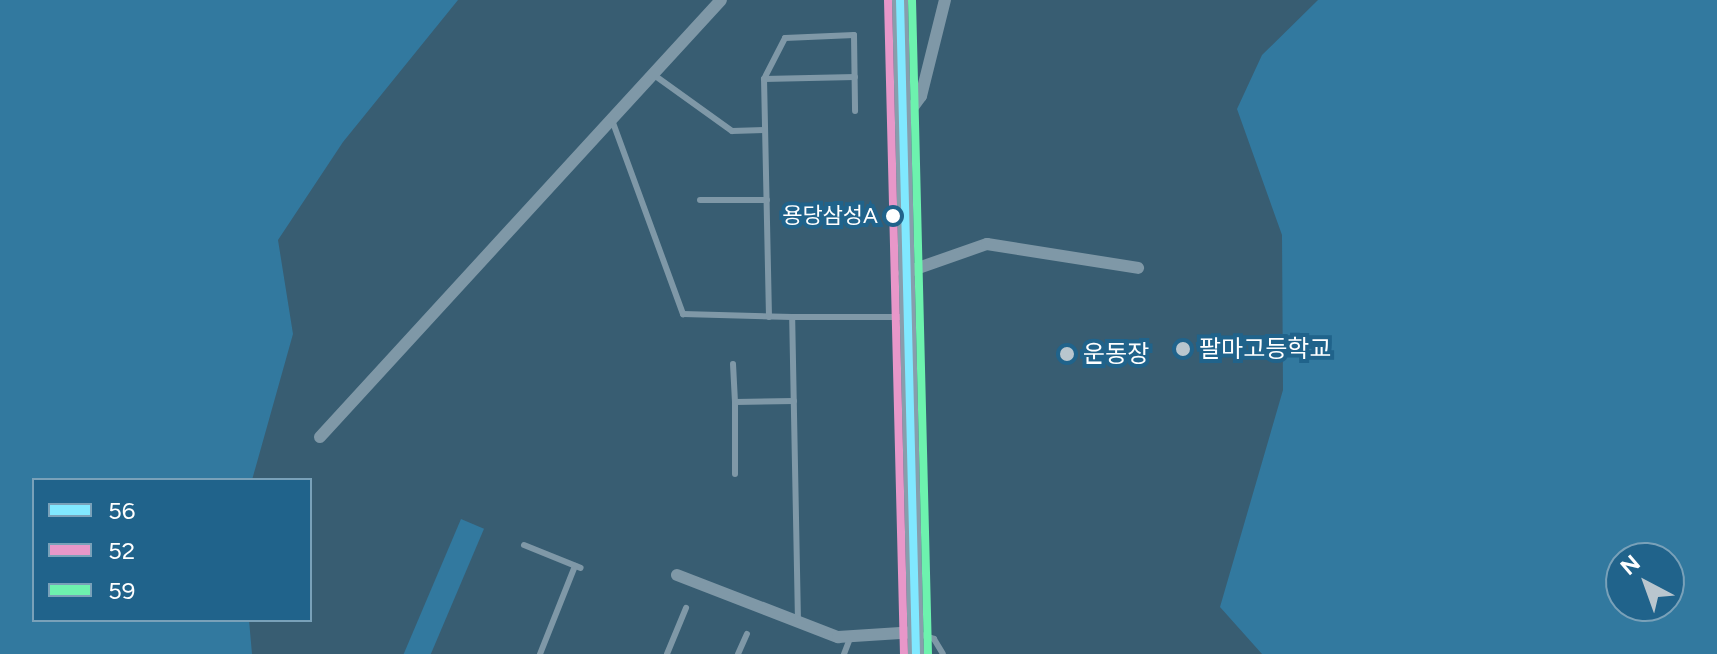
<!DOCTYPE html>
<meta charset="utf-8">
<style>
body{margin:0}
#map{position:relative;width:1717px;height:654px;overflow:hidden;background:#385d72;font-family:Figtree,"Noto Sans KR",sans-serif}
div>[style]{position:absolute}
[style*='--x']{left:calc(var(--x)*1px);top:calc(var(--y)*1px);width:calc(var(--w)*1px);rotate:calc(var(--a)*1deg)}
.green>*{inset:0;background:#32799f;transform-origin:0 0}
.service>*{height:6px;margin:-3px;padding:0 3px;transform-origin:3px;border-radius:3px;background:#7f98a7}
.minor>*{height:12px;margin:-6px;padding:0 6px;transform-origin:6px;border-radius:6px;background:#7f98a7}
.secondary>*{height:16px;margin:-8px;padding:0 8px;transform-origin:8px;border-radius:8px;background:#879eac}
.bus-1>*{height:8px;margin:-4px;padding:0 4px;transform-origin:4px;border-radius:4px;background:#80e8ff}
.bus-2>*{height:8px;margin:-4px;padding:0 4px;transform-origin:4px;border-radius:4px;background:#e897c9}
.bus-3>*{height:8px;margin:-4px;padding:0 4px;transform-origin:4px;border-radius:4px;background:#6df2ae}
.dots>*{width:22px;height:22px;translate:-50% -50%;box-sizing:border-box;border:4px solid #20638b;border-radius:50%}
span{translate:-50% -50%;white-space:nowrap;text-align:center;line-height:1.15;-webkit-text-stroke:8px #20638b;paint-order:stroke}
.bus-label{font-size:22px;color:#fff}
.right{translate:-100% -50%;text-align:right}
.poi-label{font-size:24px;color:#fff}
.left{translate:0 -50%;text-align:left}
.legend{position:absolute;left:32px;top:478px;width:280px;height:144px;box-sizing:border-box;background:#20638b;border:2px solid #79a1b9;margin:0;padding:10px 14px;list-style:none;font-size:24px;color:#fff}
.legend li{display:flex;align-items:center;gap:16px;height:40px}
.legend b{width:40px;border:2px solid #79a1b9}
.north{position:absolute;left:1605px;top:542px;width:80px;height:80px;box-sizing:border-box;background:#20638b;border:2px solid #79a1b9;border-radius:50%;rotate:319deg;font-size:22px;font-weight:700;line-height:32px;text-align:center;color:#fff}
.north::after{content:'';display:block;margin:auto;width:28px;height:36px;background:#b9c6ce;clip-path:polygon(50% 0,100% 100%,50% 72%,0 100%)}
</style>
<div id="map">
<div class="green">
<i style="clip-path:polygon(0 0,458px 0,343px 142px,278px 240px,293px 334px,252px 480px,34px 480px,34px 620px,249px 620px,252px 654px,0 654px)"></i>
<i style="clip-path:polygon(evenodd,1318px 0,1717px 0,1717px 654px,1262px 654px,1220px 607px,1283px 390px,1282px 235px,1237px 109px,1262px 55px,1318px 0,1669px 558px,1669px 606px,1621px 606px,1621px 558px,1669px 558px)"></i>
<i style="left:461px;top:519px;width:25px;height:147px;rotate:23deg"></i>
</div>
<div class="service">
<i style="--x:654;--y:75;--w:96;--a:35.7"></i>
<i style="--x:732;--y:131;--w:33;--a:-2"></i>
<i style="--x:764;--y:79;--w:91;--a:-1.3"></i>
<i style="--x:612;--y:120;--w:207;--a:69.9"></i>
<i style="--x:683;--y:314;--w:109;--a:1.6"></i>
<i style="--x:700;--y:200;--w:67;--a:0"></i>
<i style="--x:769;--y:317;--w:238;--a:-91.2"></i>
<i style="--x:764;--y:79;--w:46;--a:-62.9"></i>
<i style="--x:785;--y:38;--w:69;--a:-2.5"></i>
<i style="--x:854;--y:35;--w:76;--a:89.2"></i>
<i style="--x:733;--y:364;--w:38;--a:87"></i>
<i style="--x:735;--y:474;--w:72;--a:-90"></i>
<i style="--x:735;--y:402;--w:59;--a:-1"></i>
<i style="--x:524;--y:545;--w:61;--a:22"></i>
<i style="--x:798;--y:622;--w:305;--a:-91.1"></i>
<i style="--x:792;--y:317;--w:112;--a:0"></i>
<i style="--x:916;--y:633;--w:19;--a:18"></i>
<i style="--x:934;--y:639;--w:17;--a:59"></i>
<i style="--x:540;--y:654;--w:95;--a:-68.3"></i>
<i style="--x:667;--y:654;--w:50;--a:-67.6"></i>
<i style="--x:738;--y:654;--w:22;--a:-66"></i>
<i style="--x:844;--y:654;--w:19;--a:-69"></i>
</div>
<div class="minor">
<i style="--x:902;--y:122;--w:32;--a:-54"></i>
<i style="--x:921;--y:96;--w:99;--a:-76"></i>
<i style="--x:904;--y:273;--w:88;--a:-19.3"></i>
<i style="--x:987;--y:244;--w:153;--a:9"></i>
<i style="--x:320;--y:437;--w:593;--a:-47.46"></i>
<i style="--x:677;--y:575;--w:173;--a:21.1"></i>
<i style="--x:838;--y:637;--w:78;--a:-3.7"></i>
</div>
<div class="secondary">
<i style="--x:900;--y:0;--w:654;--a:88.6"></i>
</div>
<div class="bus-1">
<i style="--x:900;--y:0;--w:654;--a:88.6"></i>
</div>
<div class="bus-2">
<i style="--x:888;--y:0;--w:654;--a:88.6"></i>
</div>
<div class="bus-3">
<i style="--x:912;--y:0;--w:654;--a:88.6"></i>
</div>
<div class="dots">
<i style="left:893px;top:216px;background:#fff"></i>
<i style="left:1183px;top:349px;background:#b9c6ce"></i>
<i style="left:1067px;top:354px;background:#b9c6ce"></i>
</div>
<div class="bus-label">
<span class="right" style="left:878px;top:216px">용당삼성A</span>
</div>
<div class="poi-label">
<span class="left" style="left:1199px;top:349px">팔마고등학교</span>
<span class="left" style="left:1083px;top:354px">운동장</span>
</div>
<ul class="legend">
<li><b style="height:10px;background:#80e8ff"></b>56</li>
<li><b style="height:10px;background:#e897c9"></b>52</li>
<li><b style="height:10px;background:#6df2ae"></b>59</li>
</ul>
<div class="north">N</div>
</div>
